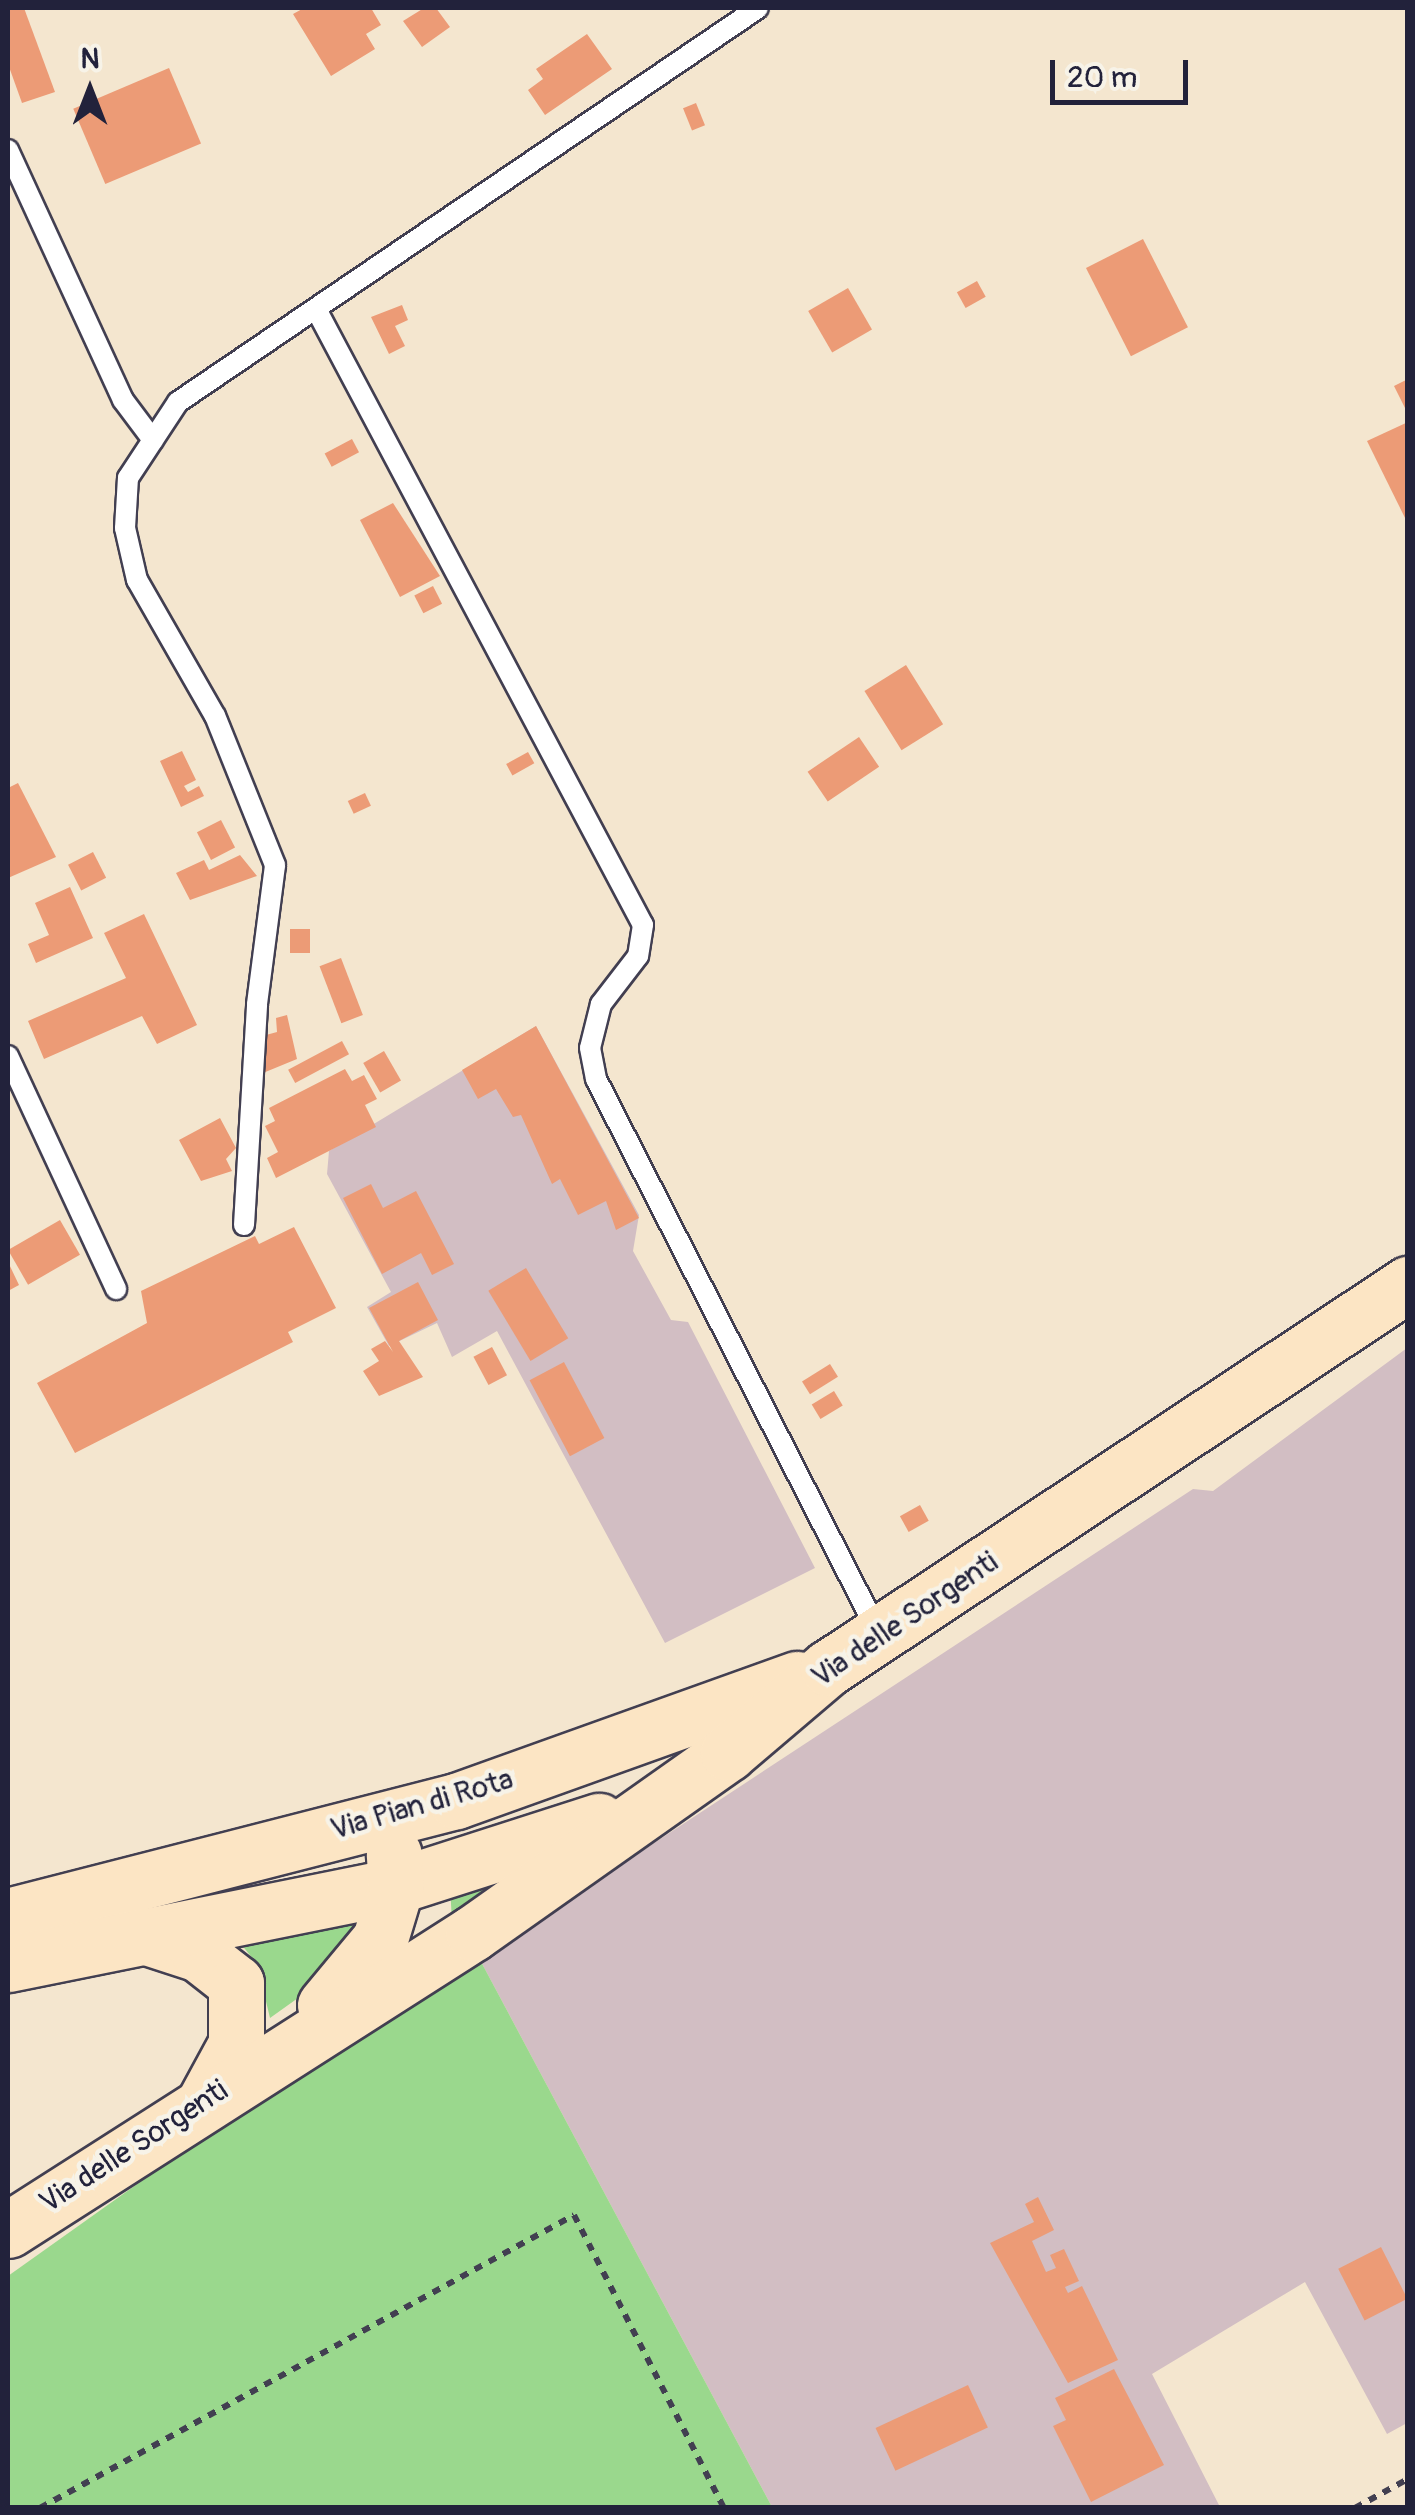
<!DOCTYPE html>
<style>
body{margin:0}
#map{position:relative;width:1415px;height:2515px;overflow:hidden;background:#f4e6cf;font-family:Pangolin,sans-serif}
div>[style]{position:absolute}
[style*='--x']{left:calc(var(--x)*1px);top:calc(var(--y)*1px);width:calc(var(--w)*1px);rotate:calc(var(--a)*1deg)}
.industrial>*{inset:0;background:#d2bec3}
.green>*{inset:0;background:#9ad88d}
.building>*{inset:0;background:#ec9b76;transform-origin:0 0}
.path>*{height:6px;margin-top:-3px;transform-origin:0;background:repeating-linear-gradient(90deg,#423f51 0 8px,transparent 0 16px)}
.roads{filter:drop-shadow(2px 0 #423f51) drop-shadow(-2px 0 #423f51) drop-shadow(0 2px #423f51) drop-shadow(0 -2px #423f51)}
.lane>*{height:20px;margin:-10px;padding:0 10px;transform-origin:10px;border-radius:10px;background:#fff}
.secondary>*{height:55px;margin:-27.5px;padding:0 27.5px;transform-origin:27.5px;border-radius:27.5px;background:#fce5c4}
span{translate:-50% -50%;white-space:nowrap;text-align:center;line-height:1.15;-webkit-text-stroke:9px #f7f3e8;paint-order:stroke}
.street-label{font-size:30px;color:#22223b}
.frame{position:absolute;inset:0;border:10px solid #22223b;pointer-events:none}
.north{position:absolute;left:40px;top:40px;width:100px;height:100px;-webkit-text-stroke:8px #f7f3e8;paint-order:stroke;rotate:0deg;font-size:28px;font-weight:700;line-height:40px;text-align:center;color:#22223b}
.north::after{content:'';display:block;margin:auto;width:35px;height:45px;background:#22223b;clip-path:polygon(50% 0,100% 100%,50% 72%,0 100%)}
.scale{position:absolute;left:1050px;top:60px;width:138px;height:45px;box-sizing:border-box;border:5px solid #22223b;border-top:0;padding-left:12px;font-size:30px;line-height:35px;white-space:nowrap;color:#22223b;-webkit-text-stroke:8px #f7f3e8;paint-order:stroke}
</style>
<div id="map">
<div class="industrial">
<i style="clip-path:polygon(536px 1026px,639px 1215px,633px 1251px,671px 1320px,688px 1322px,815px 1568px,665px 1643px,497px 1331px,452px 1357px,437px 1323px,389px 1346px,367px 1307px,391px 1292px,327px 1174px,329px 1151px)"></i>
<i style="clip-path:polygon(1407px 1348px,1407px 2423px,1387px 2434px,1305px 2282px,1152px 2374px,1220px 2507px,772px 2507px,479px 1958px,1193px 1489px,1213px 1491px)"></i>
</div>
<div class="green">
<i style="clip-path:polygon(555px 1848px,452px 1923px,450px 1884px)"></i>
<i style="clip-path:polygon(351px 1907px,361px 1923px,319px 1983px,270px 2018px,257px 1964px,237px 1939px)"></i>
<i style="clip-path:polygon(462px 1953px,479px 1958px,772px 2507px,8px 2507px,8px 2276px)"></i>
</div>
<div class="building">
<i style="clip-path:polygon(8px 8px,24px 8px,55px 92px,22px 103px,8px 64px)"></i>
<i style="clip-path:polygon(304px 8px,371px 8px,381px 25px,366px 34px,375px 49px,331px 76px,293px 14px)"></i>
<i style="clip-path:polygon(424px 8px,436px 8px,450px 27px,422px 47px,403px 21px)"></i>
<i style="clip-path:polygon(587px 34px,612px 69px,545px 115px,528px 90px,543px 79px,536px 69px)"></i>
<i style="left:169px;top:68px;width:82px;height:104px;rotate:67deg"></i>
<i style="left:696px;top:103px;width:24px;height:14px;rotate:68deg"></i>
<i style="left:1143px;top:239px;width:99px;height:64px;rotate:63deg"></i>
<i style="left:977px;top:281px;width:18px;height:23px;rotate:61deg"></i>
<i style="left:848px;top:288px;width:48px;height:46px;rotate:60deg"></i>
<i style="clip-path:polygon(402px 305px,408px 320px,395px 326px,405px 346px,389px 354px,371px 317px)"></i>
<i style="clip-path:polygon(1408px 379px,1408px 414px,1394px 386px)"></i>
<i style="clip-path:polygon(1408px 422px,1408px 524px,1367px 441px)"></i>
<i style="left:352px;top:439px;width:15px;height:31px;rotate:62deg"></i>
<i style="clip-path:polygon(393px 503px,440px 576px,400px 597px,360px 520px)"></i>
<i style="left:433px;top:586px;width:20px;height:21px;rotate:63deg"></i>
<i style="left:906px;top:665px;width:70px;height:49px;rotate:58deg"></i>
<i style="left:859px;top:737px;width:36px;height:62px;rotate:56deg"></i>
<i style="clip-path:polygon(182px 751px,196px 780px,184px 786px,188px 792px,199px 786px,204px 796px,181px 807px,160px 761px)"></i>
<i style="left:528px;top:752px;width:13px;height:25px;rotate:61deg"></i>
<i style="clip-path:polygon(18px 783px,56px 857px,8px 878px,8px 788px)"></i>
<i style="left:365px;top:793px;width:14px;height:19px;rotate:65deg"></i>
<i style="left:221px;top:820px;width:31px;height:27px;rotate:63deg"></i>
<i style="left:93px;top:852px;width:29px;height:28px;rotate:63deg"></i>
<i style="clip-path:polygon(240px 855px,257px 876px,190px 900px,176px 873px,204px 860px,209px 870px)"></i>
<i style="clip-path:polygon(70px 887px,93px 938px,36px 963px,28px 944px,49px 935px,35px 903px)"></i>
<i style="clip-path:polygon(144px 914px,197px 1025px,157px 1044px,142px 1016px,44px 1059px,28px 1021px,126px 978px,104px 933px)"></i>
<i style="left:290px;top:929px;width:20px;height:24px"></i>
<i style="left:341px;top:958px;width:61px;height:23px;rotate:69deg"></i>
<i style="clip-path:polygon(287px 1015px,297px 1059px,263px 1073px,266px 1035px,277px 1032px,276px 1018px)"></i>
<i style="clip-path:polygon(536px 1026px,639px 1218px,616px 1230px,606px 1201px,578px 1215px,560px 1179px,552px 1184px,521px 1115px,513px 1117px,496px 1089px,478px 1099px,462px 1070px)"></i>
<i style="left:342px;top:1041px;width:15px;height:61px;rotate:62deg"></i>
<i style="left:384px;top:1051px;width:34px;height:24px;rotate:60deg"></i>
<i style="clip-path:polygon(345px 1069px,352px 1081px,364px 1075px,377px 1099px,365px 1105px,376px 1127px,276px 1178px,267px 1158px,278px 1152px,265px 1126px,275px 1121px,269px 1108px)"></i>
<i style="clip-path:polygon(220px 1118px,236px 1148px,226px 1159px,232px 1171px,201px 1181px,179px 1140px)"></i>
<i style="clip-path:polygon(371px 1184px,383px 1208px,416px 1191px,454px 1264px,432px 1275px,421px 1253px,382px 1274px,343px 1198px)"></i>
<i style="left:60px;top:1220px;width:40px;height:60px;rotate:60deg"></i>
<i style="clip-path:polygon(294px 1227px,336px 1308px,288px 1332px,293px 1342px,75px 1453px,37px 1383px,147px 1323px,141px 1291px,255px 1236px,259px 1244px)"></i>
<i style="clip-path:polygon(8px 1262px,19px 1285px,8px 1291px)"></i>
<i style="left:526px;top:1268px;width:82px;height:44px;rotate:59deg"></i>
<i style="clip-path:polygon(418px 1282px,438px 1320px,399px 1341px,423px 1377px,379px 1396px,363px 1371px,379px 1361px,371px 1349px,385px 1341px,393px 1352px,369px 1308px)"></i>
<i style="left:492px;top:1347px;width:32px;height:21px;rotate:62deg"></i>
<i style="left:564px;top:1362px;width:86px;height:39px;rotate:62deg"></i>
<i style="left:830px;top:1364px;width:15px;height:33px;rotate:58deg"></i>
<i style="left:834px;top:1391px;width:17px;height:26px;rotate:59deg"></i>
<i style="left:920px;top:1505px;width:18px;height:23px;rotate:61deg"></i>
<i style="clip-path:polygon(1038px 2197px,1054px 2230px,1032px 2241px,1046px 2272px,1056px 2268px,1050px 2255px,1064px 2249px,1079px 2281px,1065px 2287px,1068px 2293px,1082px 2286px,1118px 2360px,1068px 2383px,990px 2243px,1034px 2222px,1025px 2204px)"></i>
<i style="left:1381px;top:2247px;width:58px;height:48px;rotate:63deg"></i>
<i style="clip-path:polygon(1114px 2369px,1164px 2465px,1091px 2502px,1053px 2426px,1066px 2420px,1055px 2398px)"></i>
<i style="left:968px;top:2385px;width:47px;height:102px;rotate:65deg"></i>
</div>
<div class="path">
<i style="--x:40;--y:2508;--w:609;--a:-28.75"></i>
<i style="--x:574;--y:2215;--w:329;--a:62.9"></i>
<i style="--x:1355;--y:2508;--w:60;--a:-28.7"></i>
</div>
<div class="roads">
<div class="lane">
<i style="--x:8;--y:150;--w:275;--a:65.3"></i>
<i style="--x:123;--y:400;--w:50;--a:53.1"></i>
<i style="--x:316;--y:309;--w:697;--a:62.04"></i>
<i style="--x:643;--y:925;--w:31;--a:99"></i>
<i style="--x:638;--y:956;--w:61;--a:127.6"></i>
<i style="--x:601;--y:1004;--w:45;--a:104"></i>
<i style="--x:590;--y:1048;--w:32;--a:79"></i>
<i style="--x:596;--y:1079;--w:621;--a:62.98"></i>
<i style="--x:8;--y:1056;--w:257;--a:65.1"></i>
<i style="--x:244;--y:1225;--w:221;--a:-86.6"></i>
<i style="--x:257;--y:1004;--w:140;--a:-82.6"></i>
<i style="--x:275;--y:865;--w:161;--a:-111.9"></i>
<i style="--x:215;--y:716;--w:157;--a:-119.8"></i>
<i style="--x:137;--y:580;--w:53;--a:-103"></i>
<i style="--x:125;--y:528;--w:50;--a:-86.6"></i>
<i style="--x:128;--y:478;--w:91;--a:-56.7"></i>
<i style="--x:178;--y:402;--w:701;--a:-34.19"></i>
</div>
<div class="secondary">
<i style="--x:8;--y:1916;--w:463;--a:-14.4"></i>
<i style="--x:456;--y:1801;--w:362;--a:-19.7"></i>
<i style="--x:147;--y:1937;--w:55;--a:18.1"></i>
<i style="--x:199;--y:1954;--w:47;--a:38.1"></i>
<i style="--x:236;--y:1983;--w:61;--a:90"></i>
<i style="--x:236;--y:2044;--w:63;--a:118.6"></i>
<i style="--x:8;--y:1964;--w:396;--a:-11.4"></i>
<i style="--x:396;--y:1886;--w:213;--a:-17.8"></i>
<i style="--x:325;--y:2005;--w:86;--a:-50.2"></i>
<i style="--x:380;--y:1939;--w:55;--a:-73.2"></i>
<i style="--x:396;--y:1886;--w:32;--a:-94"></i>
<i style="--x:8;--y:2230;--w:552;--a:-32.57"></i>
<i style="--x:473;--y:1933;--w:312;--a:-35.2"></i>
<i style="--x:728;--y:1753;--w:131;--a:-40.4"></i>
<i style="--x:828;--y:1668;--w:696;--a:-33.51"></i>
</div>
</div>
<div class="street-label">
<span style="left:905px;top:1620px;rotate:-34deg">Via delle Sorgenti</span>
<span style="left:422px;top:1805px;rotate:-16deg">Via Pian di Rota</span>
<span style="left:134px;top:2147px;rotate:-33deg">Via delle Sorgenti</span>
</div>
<div class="frame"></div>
<div class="north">N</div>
<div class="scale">20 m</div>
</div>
